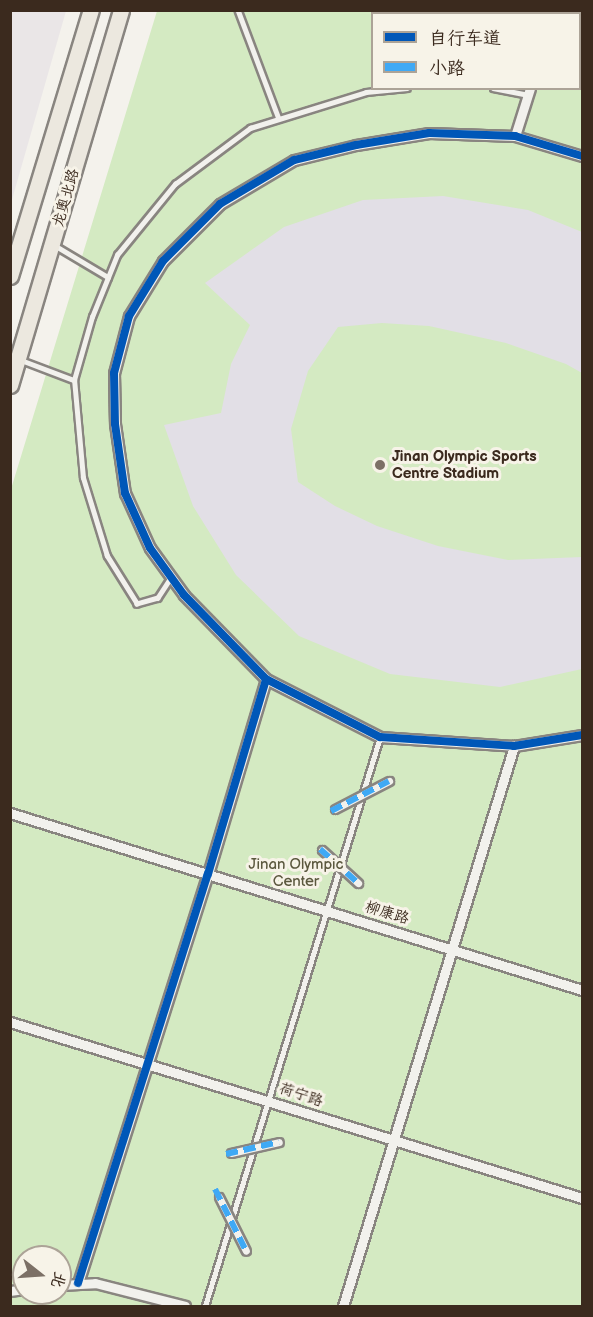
<!DOCTYPE html>
<meta charset="utf-8">
<style>
body{margin:0}
#map{position:relative;width:593px;height:1317px;overflow:hidden;background:#f4f2ec;font-family:"Balsamiq Sans","LXGW WenKai TC",sans-serif}
div>[style]{position:absolute}
[style*='--x']{left:calc(var(--x)*1px);top:calc(var(--y)*1px);width:calc(var(--w)*1px);rotate:calc(var(--a)*1deg)}
.built>*{inset:0;background:#eae6e7}
.green>*{inset:0;background:#d4eac2}
.building>*{inset:0;background:#e2dfe6}
.roads{filter:drop-shadow(2px 0 #898580) drop-shadow(-2px 0 #898580) drop-shadow(0 2px #898580) drop-shadow(0 -2px #898580)}
.service>*{height:4.5px;margin:-2.25px;padding:0 2.25px;transform-origin:2.25px;border-radius:2.25px;background:#f2f1ed}
.minor>*{height:9px;margin:-4.5px;padding:0 4.5px;transform-origin:4.5px;border-radius:4.5px;background:#f2f1ed}
.primary>*{height:15px;margin:-7.5px;padding:0 7.5px;transform-origin:7.5px;border-radius:7.5px;background:#ece8df}
.bridges{filter:drop-shadow(2px 0 #898580) drop-shadow(-2px 0 #898580) drop-shadow(0 2px #898580) drop-shadow(0 -2px #898580)}
.pedestrian-bridge>*{height:7px;margin:-3.5px;padding:0 3.5px;transform-origin:3.5px;border-radius:3.5px;background:#f2f1ed}
.quiet>*{height:6px;margin-top:-3px;transform-origin:0;background:repeating-linear-gradient(90deg,#3fa9f5 0 12px,transparent 0 18px)}
.cycleway>*{height:8px;margin:-4px;padding:0 4px;transform-origin:4px;border-radius:4px;background:#0057b8}
.dots>*{width:16px;height:16px;translate:-50% -50%;box-sizing:border-box;border:3px solid #f7f3e8;border-radius:50%}
span{translate:-50% -50%;white-space:nowrap;text-align:center;line-height:1.15;-webkit-text-stroke:6px #f7f3e8;paint-order:stroke}
.street-label{font-size:15px;color:#3b2a1e}
.poi-label{font-size:15px;color:#3b2a1e;font-weight:700}
.left{translate:0 -50%;text-align:left}
.park-label{font-size:15px;color:#5b583e}
.frame{position:absolute;inset:0;border:12px solid #3b2a1e;pointer-events:none}
.legend{position:absolute;left:371px;top:12px;width:210px;height:78px;box-sizing:border-box;background:#f7f3e8;border:2px solid #aca397;margin:0;padding:8px 10px;list-style:none;font-size:18px;color:#3b2a1e}
.legend li{display:flex;align-items:center;gap:12px;height:30px}
.legend b{width:30px;border:2px solid #aca397}
.north{position:absolute;left:12px;top:1245px;width:60px;height:60px;box-sizing:border-box;background:#f7f3e8;border:2px solid #aca397;border-radius:50%;rotate:107deg;font-size:16px;font-weight:700;line-height:24px;text-align:center;color:#3b2a1e}
.north::after{content:'';display:block;margin:auto;width:21px;height:27px;background:#7c7066;clip-path:polygon(50% 0,100% 100%,50% 72%,0 100%)}
</style>
<div id="map">
<div class="built">
<i style="clip-path:polygon(11px 10px,66px 11px,11px 203px,10px 11px)"></i>
</div>
<div class="green">
<i style="clip-path:polygon(evenodd,157px 11px,582px 11px,582px 1306px,11px 1306px,11px 489px,157px 11px,372px 14px,580px 14px,580px 88px,372px 88px,372px 14px,157px 11px,24px 1257px,60px 1257px,60px 1293px,24px 1293px,24px 1257px)"></i>
</div>
<div class="building">
<i style="clip-path:polygon(443px 196px,528px 210px,582px 232px,582px 373px,566px 364px,506px 343px,429px 326px,382px 323px,338px 327px,308px 371px,291px 429px,298px 482px,335px 506px,377px 526px,438px 546px,508px 560px,582px 557px,582px 669px,500px 687px,390px 674px,299px 636px,236px 575px,193px 506px,164px 425px,221px 413px,231px 364px,250px 325px,205px 283px,284px 227px,363px 200px)"></i>
</div>
<div class="roads">
<div class="service">
<i style="--x:238;--y:10;--w:116;--a:69.4"></i>
<i style="--x:493;--y:88;--w:36;--a:11"></i>
<i style="--x:54;--y:245;--w:63;--a:30.7"></i>
<i style="--x:21;--y:360;--w:57;--a:20.7"></i>
<i style="--x:171;--y:578;--w:24;--a:123"></i>
<i style="--x:158;--y:598;--w:22;--a:164"></i>
<i style="--x:137;--y:604;--w:57;--a:-122"></i>
<i style="--x:107;--y:556;--w:82;--a:-107.1"></i>
<i style="--x:83;--y:478;--w:98;--a:-95.2"></i>
<i style="--x:74;--y:380;--w:66;--a:-74.1"></i>
<i style="--x:92;--y:317;--w:67;--a:-68"></i>
<i style="--x:117;--y:255;--w:92;--a:-50.8"></i>
<i style="--x:175;--y:184;--w:94;--a:-36.7"></i>
<i style="--x:250;--y:128;--w:121;--a:-17.2"></i>
<i style="--x:366;--y:92;--w:41;--a:-5.6"></i>
<i style="--x:205;--y:1306;--w:595;--a:-72.9"></i>
</div>
<div class="minor">
<i style="--x:553;--y:14;--w:4;--a:-76"></i>
<i style="--x:515;--y:136;--w:50;--a:-72.6"></i>
<i style="--x:582;--y:156;--w:70;--a:-163.4"></i>
<i style="--x:515;--y:136;--w:86;--a:-178"></i>
<i style="--x:429;--y:133;--w:74;--a:170.7"></i>
<i style="--x:356;--y:145;--w:64;--a:166.4"></i>
<i style="--x:294;--y:160;--w:86;--a:149.3"></i>
<i style="--x:220;--y:204;--w:81;--a:135"></i>
<i style="--x:163;--y:261;--w:65;--a:121.7"></i>
<i style="--x:129;--y:316;--w:59;--a:104.7"></i>
<i style="--x:114;--y:373;--w:51;--a:88.9"></i>
<i style="--x:115;--y:424;--w:70;--a:81.8"></i>
<i style="--x:125;--y:493;--w:60;--a:65.6"></i>
<i style="--x:150;--y:548;--w:58;--a:54.1"></i>
<i style="--x:184;--y:595;--w:117;--a:45.7"></i>
<i style="--x:266;--y:679;--w:128;--a:27"></i>
<i style="--x:380;--y:737;--w:134;--a:3.8"></i>
<i style="--x:514;--y:746;--w:69;--a:-9.2"></i>
<i style="--x:10;--y:813;--w:599;--a:17.19"></i>
<i style="--x:10;--y:1022;--w:598;--a:17.1"></i>
<i style="--x:78;--y:1283;--w:429;--a:-72.4"></i>
<i style="--x:208;--y:874;--w:203;--a:-73.4"></i>
<i style="--x:60;--y:1285;--w:35;--a:-3"></i>
<i style="--x:95;--y:1283;--w:93;--a:14.3"></i>
<i style="--x:10;--y:1291;--w:14;--a:-8"></i>
<i style="--x:343;--y:1306;--w:586;--a:-73.02"></i>
</div>
<div class="primary">
<i style="--x:10;--y:276;--w:278;--a:-73.1"></i>
<i style="--x:10;--y:385;--w:391;--a:-73.5"></i>
</div>
</div>
<div class="bridges">
<div class="pedestrian-bridge">
<i style="--x:335;--y:809;--w:61;--a:-27.4"></i>
<i style="--x:322;--y:850;--w:49;--a:42.5"></i>
<i style="--x:231;--y:1153;--w:49;--a:-12.9"></i>
<i style="--x:219;--y:1197;--w:60;--a:63.4"></i>
</div>
</div>
<div class="quiet">
<i style="--x:331;--y:811;--w:65;--a:-27.3"></i>
<i style="--x:320;--y:849;--w:51;--a:41.8"></i>
<i style="--x:226;--y:1154;--w:54;--a:-12.8"></i>
<i style="--x:215;--y:1189;--w:69;--a:63.4"></i>
</div>
<div class="cycleway">
<i style="--x:582;--y:156;--w:70;--a:-163.4"></i>
<i style="--x:515;--y:136;--w:86;--a:-178"></i>
<i style="--x:429;--y:133;--w:74;--a:170.7"></i>
<i style="--x:356;--y:145;--w:64;--a:166.4"></i>
<i style="--x:294;--y:160;--w:86;--a:149.3"></i>
<i style="--x:220;--y:204;--w:81;--a:135"></i>
<i style="--x:163;--y:261;--w:65;--a:121.7"></i>
<i style="--x:129;--y:316;--w:59;--a:104.7"></i>
<i style="--x:114;--y:373;--w:51;--a:88.9"></i>
<i style="--x:115;--y:424;--w:70;--a:81.8"></i>
<i style="--x:125;--y:493;--w:60;--a:65.6"></i>
<i style="--x:150;--y:548;--w:58;--a:54.1"></i>
<i style="--x:184;--y:595;--w:117;--a:45.7"></i>
<i style="--x:266;--y:679;--w:128;--a:27"></i>
<i style="--x:380;--y:737;--w:134;--a:3.8"></i>
<i style="--x:514;--y:746;--w:69;--a:-9.2"></i>
<i style="--x:78;--y:1283;--w:429;--a:-72.4"></i>
<i style="--x:208;--y:874;--w:203;--a:-73.4"></i>
</div>
<div class="dots">
<i style="left:380px;top:465px;background:#7c7066"></i>
</div>
<div class="street-label">
<span style="left:66px;top:198px;rotate:-74deg">龙奥北路</span>
<span style="left:387px;top:913px;rotate:17deg">柳康路</span>
<span style="left:301px;top:1095px;rotate:18deg">荷宁路</span>
</div>
<div class="poi-label">
<span class="left" style="left:392px;top:465px">Jinan Olympic Sports<br>Centre Stadium</span>
</div>
<div class="park-label">
<span style="left:296px;top:873px">Jinan Olympic<br>Center</span>
</div>
<div class="frame"></div>
<ul class="legend">
<li><b style="height:8px;background:#0057b8"></b>自行车道</li>
<li><b style="height:8px;background:#3fa9f5"></b>小路</li>
</ul>
<div class="north">北</div>
</div>
